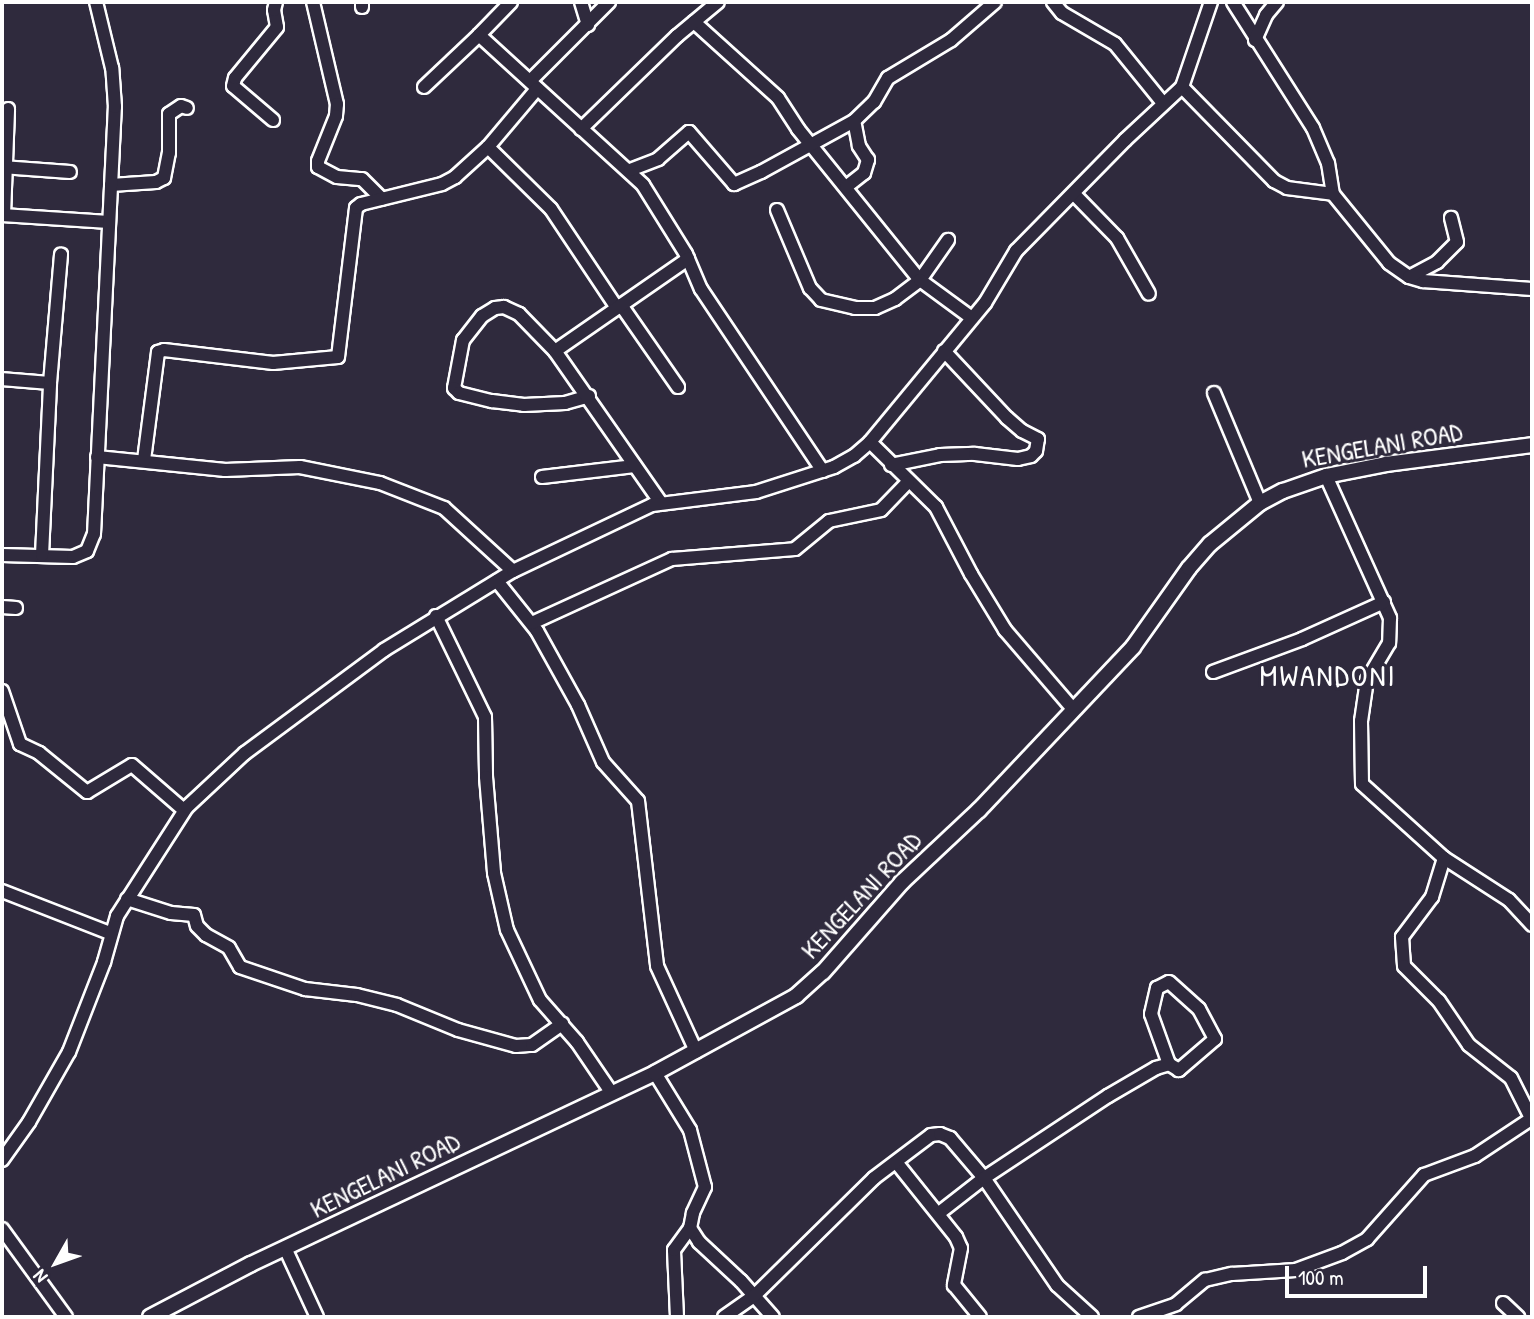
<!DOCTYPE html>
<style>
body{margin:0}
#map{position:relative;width:1534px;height:1319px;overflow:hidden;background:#2f2a3d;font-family:"Patrick Hand",sans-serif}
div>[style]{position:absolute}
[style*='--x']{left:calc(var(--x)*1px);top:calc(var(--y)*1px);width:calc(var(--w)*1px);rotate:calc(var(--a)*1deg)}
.roads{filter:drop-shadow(2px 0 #fff) drop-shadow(-2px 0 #fff) drop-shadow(0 2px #fff) drop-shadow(0 -2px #fff)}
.minor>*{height:12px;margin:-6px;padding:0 6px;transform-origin:6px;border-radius:6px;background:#2f2a3d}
.major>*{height:14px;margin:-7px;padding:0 7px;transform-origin:7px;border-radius:7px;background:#2f2a3d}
span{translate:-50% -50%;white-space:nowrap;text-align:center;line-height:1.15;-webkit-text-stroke:6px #2f2a3d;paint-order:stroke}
.street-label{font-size:26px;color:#fff}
.quarter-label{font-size:30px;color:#fff;letter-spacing:2px}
.frame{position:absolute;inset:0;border:4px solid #fff;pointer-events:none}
.north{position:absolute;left:21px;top:1228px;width:70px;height:70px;-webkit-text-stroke:5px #2f2a3d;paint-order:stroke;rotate:230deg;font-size:19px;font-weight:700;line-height:28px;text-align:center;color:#fff}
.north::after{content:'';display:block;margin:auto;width:24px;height:32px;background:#fff;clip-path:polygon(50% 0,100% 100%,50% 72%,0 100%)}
.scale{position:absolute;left:1285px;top:1266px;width:142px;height:32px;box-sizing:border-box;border:4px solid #fff;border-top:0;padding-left:9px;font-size:21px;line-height:24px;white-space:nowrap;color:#fff;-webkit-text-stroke:5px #2f2a3d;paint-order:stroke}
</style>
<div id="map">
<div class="roads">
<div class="minor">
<i style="--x:313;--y:2;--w:105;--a:76.8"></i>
<i style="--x:337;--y:104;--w:12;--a:95"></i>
<i style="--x:336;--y:116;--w:48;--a:111.8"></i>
<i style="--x:318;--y:161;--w:6;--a:90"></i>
<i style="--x:318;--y:167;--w:21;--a:28"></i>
<i style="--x:337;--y:177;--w:25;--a:5"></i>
<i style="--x:362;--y:179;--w:28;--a:45"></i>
<i style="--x:362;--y:2;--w:5;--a:90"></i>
<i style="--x:511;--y:2;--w:46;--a:134.1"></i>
<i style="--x:479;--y:35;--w:222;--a:42.4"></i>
<i style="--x:643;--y:185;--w:81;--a:58.1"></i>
<i style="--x:686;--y:254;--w:38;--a:67"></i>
<i style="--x:701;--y:289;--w:219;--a:56.2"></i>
<i style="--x:581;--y:2;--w:24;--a:73"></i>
<i style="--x:1053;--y:2;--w:14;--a:51"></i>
<i style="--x:1062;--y:13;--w:61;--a:30.3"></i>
<i style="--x:1115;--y:44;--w:76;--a:50.9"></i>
<i style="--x:1233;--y:2;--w:149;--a:57.6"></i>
<i style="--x:1313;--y:128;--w:38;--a:67"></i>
<i style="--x:1328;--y:163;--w:31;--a:81"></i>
<i style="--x:1333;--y:194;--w:89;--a:50.9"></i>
<i style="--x:1389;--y:263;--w:24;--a:35"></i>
<i style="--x:1409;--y:277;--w:15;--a:16"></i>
<i style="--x:1423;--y:281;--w:109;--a:4.2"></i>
<i style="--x:694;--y:22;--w:113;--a:42.1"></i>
<i style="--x:778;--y:98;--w:37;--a:57"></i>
<i style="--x:798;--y:129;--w:194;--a:51.1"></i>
<i style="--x:920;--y:280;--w:49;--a:-55"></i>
<i style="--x:1255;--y:40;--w:27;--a:-66"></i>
<i style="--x:1266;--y:15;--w:17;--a:-50"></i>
<i style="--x:530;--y:81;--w:112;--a:-45"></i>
<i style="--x:424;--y:87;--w:76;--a:-43.4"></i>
<i style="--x:1182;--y:87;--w:132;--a:45.6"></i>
<i style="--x:1274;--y:181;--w:15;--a:28"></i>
<i style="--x:1287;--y:188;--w:46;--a:7.4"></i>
<i style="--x:273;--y:120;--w:52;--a:-139.6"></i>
<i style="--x:233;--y:86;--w:8;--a:-76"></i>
<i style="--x:235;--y:78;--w:66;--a:-50.5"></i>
<i style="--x:277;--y:27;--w:17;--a:-100"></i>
<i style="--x:274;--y:10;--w:8;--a:-76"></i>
<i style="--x:581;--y:129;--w:134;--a:-44.1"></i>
<i style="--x:677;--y:36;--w:53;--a:-39.7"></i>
<i style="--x:488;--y:147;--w:88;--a:44.5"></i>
<i style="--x:551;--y:209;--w:119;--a:56.3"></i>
<i style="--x:2;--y:167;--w:68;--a:4.2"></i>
<i style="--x:630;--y:170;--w:30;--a:-21"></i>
<i style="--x:658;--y:159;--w:41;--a:-41.1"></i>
<i style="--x:689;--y:132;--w:69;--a:49.1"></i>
<i style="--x:734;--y:184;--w:30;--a:-24"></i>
<i style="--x:761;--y:172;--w:106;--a:-28.7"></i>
<i style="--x:854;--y:121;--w:28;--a:-44"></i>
<i style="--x:874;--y:102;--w:28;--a:-60"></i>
<i style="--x:888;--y:78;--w:74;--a:-31.1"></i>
<i style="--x:951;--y:40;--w:58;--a:-40.8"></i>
<i style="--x:111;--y:185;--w:45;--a:-3.8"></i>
<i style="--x:156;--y:182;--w:9;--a:-27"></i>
<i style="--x:164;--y:178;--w:25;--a:-79"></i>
<i style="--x:169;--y:153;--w:39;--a:-90"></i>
<i style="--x:169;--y:114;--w:14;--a:-34"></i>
<i style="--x:181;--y:106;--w:6;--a:18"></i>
<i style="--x:846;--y:187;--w:23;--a:-38"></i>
<i style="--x:864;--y:173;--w:14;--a:-73"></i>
<i style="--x:868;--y:160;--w:17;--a:-123"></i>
<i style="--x:859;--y:146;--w:25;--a:-101"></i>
<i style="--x:1074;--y:194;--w:62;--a:45.7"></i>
<i style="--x:1117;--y:238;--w:64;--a:60.3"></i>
<i style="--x:777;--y:210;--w:85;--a:67.1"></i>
<i style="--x:810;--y:288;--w:16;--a:47"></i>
<i style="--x:821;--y:300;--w:35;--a:13"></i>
<i style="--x:855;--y:308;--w:20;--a:0"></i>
<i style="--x:875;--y:308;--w:22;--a:-24"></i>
<i style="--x:895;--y:299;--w:31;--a:-37"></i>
<i style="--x:920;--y:280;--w:64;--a:36.2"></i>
<i style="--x:2;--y:215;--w:107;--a:3.7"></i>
<i style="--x:4;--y:215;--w:106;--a:-87.8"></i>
<i style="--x:1409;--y:277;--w:32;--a:-28"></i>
<i style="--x:1437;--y:262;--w:28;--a:-45"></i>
<i style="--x:1457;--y:242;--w:25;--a:-104"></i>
<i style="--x:621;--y:305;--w:100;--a:55.2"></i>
<i style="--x:555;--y:351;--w:52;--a:-134.2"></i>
<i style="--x:519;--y:314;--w:17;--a:-155"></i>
<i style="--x:504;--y:307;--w:9;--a:174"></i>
<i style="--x:495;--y:308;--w:15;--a:148"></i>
<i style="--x:482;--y:316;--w:31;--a:128"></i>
<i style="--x:463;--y:340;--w:49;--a:100.6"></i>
<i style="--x:454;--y:388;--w:7;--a:45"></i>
<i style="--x:459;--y:393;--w:34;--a:14"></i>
<i style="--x:492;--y:401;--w:32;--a:7"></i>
<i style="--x:524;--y:405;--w:41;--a:-2.8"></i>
<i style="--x:565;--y:403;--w:25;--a:-16"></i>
<i style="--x:2;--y:379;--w:48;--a:4.8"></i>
<i style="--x:1214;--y:393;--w:119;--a:67.3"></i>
<i style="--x:870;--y:442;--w:93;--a:44.6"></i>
<i style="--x:936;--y:507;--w:76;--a:62.4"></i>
<i style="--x:971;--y:574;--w:66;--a:58.7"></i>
<i style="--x:1005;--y:630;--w:104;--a:49.3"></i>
<i style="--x:97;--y:457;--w:129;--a:5.8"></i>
<i style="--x:225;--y:470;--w:75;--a:-2.3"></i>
<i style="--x:300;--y:467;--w:82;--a:11.3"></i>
<i style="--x:380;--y:483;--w:69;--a:21.3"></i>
<i style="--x:444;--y:508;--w:93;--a:42.4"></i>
<i style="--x:144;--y:460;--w:109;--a:-82.6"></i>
<i style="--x:158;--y:352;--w:6;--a:-18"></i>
<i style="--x:164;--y:350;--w:110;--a:6.8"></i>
<i style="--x:273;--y:363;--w:65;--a:-5.3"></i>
<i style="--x:338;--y:357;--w:150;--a:-83.1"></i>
<i style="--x:356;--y:208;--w:6;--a:-39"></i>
<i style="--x:361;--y:204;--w:83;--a:-13.9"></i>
<i style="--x:442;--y:184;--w:15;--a:-28"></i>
<i style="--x:455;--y:177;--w:45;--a:-42.3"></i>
<i style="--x:488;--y:147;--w:76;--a:-49.8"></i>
<i style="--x:891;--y:465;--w:50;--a:-11.5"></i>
<i style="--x:940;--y:455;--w:35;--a:-2"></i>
<i style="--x:975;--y:454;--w:43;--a:6.6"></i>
<i style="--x:1018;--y:459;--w:13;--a:-13"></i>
<i style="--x:1031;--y:456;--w:7;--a:-45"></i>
<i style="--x:1036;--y:451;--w:12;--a:-81"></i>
<i style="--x:1038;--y:439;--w:18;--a:-153"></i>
<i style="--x:1022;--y:431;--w:20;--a:-139"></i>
<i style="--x:1007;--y:418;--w:92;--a:-133.2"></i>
<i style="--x:1326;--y:476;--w:156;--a:65.7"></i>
<i style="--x:1390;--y:618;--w:25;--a:92"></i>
<i style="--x:1389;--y:643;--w:43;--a:120.7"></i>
<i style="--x:1367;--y:680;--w:41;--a:98.3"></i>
<i style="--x:1361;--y:721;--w:63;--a:89.1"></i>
<i style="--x:1362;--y:784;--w:110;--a:42.1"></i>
<i style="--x:1444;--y:858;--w:77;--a:32.9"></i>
<i style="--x:1509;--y:900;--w:34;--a:47"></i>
<i style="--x:542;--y:477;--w:93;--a:-6.8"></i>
<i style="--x:661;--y:503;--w:185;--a:-124.9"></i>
<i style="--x:555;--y:351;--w:162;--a:-34.7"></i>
<i style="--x:2;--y:555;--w:71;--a:1.6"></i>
<i style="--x:73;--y:557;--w:15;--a:-23"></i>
<i style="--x:87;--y:551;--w:18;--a:-68"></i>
<i style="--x:94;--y:534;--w:428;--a:-87.2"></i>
<i style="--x:115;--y:107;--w:39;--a:-94"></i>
<i style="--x:112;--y:68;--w:68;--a:-103.6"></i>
<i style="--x:42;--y:555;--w:172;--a:-87.3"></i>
<i style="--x:50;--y:383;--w:129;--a:-85.1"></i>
<i style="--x:497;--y:581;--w:64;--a:51.3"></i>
<i style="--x:537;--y:631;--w:85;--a:61"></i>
<i style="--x:578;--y:705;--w:62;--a:66.3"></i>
<i style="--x:603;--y:762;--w:52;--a:48.1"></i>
<i style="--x:638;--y:801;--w:166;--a:83.4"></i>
<i style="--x:657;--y:966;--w:94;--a:65.4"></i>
<i style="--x:2;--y:607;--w:14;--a:4"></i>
<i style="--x:436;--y:616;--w:112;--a:64.1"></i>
<i style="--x:485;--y:717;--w:60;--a:89"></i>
<i style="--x:486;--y:777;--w:96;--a:85.2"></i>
<i style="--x:494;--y:873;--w:58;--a:77.2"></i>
<i style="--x:507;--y:930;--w:77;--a:64.8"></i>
<i style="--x:540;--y:1000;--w:56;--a:48.6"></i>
<i style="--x:577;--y:1042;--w:60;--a:55.8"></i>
<i style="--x:532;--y:623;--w:154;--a:-24.6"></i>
<i style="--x:672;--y:559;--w:123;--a:-4.6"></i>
<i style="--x:795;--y:549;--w:44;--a:-39.5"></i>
<i style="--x:829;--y:521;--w:53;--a:-11.9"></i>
<i style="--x:881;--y:510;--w:39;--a:-46"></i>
<i style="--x:1213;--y:672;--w:95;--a:-20.3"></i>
<i style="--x:1302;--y:639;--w:90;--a:-24.3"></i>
<i style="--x:2;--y:691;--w:56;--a:71.2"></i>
<i style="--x:20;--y:744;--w:21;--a:25"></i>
<i style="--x:39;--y:753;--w:62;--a:39.1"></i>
<i style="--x:87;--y:792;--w:52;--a:-31"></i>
<i style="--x:132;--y:765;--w:69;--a:40.9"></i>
<i style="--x:1444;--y:858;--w:41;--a:107.1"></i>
<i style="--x:1432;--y:897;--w:50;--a:126.9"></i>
<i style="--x:1402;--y:937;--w:29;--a:86"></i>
<i style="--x:1404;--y:966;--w:49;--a:45"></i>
<i style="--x:1439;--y:1001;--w:53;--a:55.7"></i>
<i style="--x:1469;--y:1045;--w:53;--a:38.2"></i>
<i style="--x:1511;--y:1078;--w:47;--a:63.4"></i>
<i style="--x:2;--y:891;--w:116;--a:21.3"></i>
<i style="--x:127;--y:899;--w:46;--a:17.7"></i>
<i style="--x:171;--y:913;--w:23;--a:5"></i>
<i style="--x:194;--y:915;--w:11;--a:75"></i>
<i style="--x:197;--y:926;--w:13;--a:45"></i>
<i style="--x:206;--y:935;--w:26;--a:29"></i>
<i style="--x:229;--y:948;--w:22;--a:60"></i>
<i style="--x:240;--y:967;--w:69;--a:18.7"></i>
<i style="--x:305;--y:989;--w:52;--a:6.6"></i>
<i style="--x:357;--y:995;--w:41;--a:14"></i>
<i style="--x:397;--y:1005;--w:66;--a:22.3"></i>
<i style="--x:458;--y:1030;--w:60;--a:15.4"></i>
<i style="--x:516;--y:1046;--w:16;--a:-4"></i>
<i style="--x:532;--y:1045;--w:37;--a:-35"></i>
<i style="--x:1169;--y:982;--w:40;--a:42"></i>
<i style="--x:1199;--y:1009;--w:34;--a:62"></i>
<i style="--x:1215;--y:1039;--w:48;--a:139.3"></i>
<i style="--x:1179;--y:1070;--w:12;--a:-149"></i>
<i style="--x:1169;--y:1064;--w:53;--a:-109.8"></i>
<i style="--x:1151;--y:1014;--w:27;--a:-77"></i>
<i style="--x:1157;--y:988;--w:13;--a:-27"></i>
<i style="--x:655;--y:1073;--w:67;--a:58.4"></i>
<i style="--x:690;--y:1130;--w:59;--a:75.3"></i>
<i style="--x:705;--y:1187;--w:29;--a:115"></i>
<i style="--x:693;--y:1213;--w:15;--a:101"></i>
<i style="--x:690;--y:1228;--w:17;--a:57"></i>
<i style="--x:699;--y:1242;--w:57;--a:42.9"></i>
<i style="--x:741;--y:1281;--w:48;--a:48.4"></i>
<i style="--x:2;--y:1160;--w:47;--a:-54.6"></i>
<i style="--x:29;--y:1122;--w:81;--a:-60.3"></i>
<i style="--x:69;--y:1052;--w:97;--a:-68.7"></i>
<i style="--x:104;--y:962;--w:48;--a:-74.2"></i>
<i style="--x:117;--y:916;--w:130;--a:-57.3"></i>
<i style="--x:187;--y:807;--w:79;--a:-43"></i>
<i style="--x:245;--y:753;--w:173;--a:-36.5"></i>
<i style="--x:384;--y:650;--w:151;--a:-31.5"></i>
<i style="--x:513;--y:571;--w:154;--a:-25.4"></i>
<i style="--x:652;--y:505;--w:105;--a:-7.1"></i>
<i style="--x:756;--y:492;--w:82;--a:-17.8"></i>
<i style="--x:834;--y:467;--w:23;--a:-29"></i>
<i style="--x:854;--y:456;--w:21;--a:-41"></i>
<i style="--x:870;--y:442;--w:180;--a:-50.4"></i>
<i style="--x:985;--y:303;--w:61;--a:-59.2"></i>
<i style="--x:1016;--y:251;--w:156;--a:-45.5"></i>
<i style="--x:1125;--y:140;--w:78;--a:-42.9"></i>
<i style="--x:1182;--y:87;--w:90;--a:-71.2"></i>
<i style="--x:896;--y:1162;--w:96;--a:51.3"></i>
<i style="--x:956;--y:1237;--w:12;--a:66"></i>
<i style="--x:961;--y:1248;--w:38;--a:101"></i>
<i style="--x:954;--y:1285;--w:41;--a:50.9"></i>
<i style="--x:2;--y:1229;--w:109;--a:54"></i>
<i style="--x:286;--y:1250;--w:74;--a:65.2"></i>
<i style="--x:1503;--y:1303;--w:21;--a:43"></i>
<i style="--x:677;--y:1317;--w:67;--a:-92.6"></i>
<i style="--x:674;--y:1250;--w:27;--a:-54"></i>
<i style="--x:724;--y:1317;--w:37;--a:-35"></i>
<i style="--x:754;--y:1296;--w:168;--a:-44.5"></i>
<i style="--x:874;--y:1178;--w:71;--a:-37"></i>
<i style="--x:931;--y:1135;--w:9;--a:-6"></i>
<i style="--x:940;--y:1134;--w:11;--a:22"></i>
<i style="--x:950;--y:1138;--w:52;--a:49.6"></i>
<i style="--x:984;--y:1178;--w:57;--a:142.1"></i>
<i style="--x:1092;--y:1317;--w:47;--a:-137.6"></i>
<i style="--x:1057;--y:1285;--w:130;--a:-124.3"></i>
<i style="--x:984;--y:1178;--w:149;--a:-33.5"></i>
<i style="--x:1108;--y:1096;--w:56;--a:-30.3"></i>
<i style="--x:1156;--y:1068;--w:14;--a:-17"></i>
<i style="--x:1139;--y:1317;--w:39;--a:-19"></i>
<i style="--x:1176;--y:1304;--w:38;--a:-40"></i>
<i style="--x:1205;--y:1280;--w:28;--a:-13"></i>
<i style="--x:1232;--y:1274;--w:64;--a:-3.6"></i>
<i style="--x:1296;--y:1270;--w:49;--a:-20.3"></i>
<i style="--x:1342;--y:1253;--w:29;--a:-29"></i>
<i style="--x:1367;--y:1239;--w:86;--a:-48.3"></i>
<i style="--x:1424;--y:1175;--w:54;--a:-20.4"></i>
<i style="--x:1475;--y:1156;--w:67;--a:-33.5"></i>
</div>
<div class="major">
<i style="--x:150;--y:1317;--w:114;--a:-27.7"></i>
<i style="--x:251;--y:1264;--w:447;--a:-25.3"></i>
<i style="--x:655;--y:1073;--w:161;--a:-28.6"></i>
<i style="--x:796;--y:996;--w:36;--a:-42"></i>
<i style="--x:823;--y:972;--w:120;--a:-48.7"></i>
<i style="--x:902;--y:882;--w:105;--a:-43.1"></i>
<i style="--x:979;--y:810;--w:224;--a:-46.6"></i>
<i style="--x:1133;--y:647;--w:97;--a:-54.7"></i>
<i style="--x:1189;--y:568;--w:32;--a:-49"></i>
<i style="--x:1210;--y:544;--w:65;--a:-39.4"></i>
<i style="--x:1260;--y:503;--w:26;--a:-28"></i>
<i style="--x:1283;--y:491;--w:46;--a:-19.2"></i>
<i style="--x:1326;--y:476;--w:61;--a:-11.3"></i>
<i style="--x:1386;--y:464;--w:147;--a:-7.4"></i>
</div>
</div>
<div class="street-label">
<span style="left:1382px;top:445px;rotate:-10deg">KENGELANI ROAD</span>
<span style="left:861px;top:895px;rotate:-47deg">KENGELANI ROAD</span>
<span style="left:385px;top:1175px;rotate:-26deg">KENGELANI ROAD</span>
</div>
<div class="quarter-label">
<span style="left:1328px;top:675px">MWANDONI</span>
</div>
<div class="frame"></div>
<div class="north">N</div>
<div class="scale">100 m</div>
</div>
